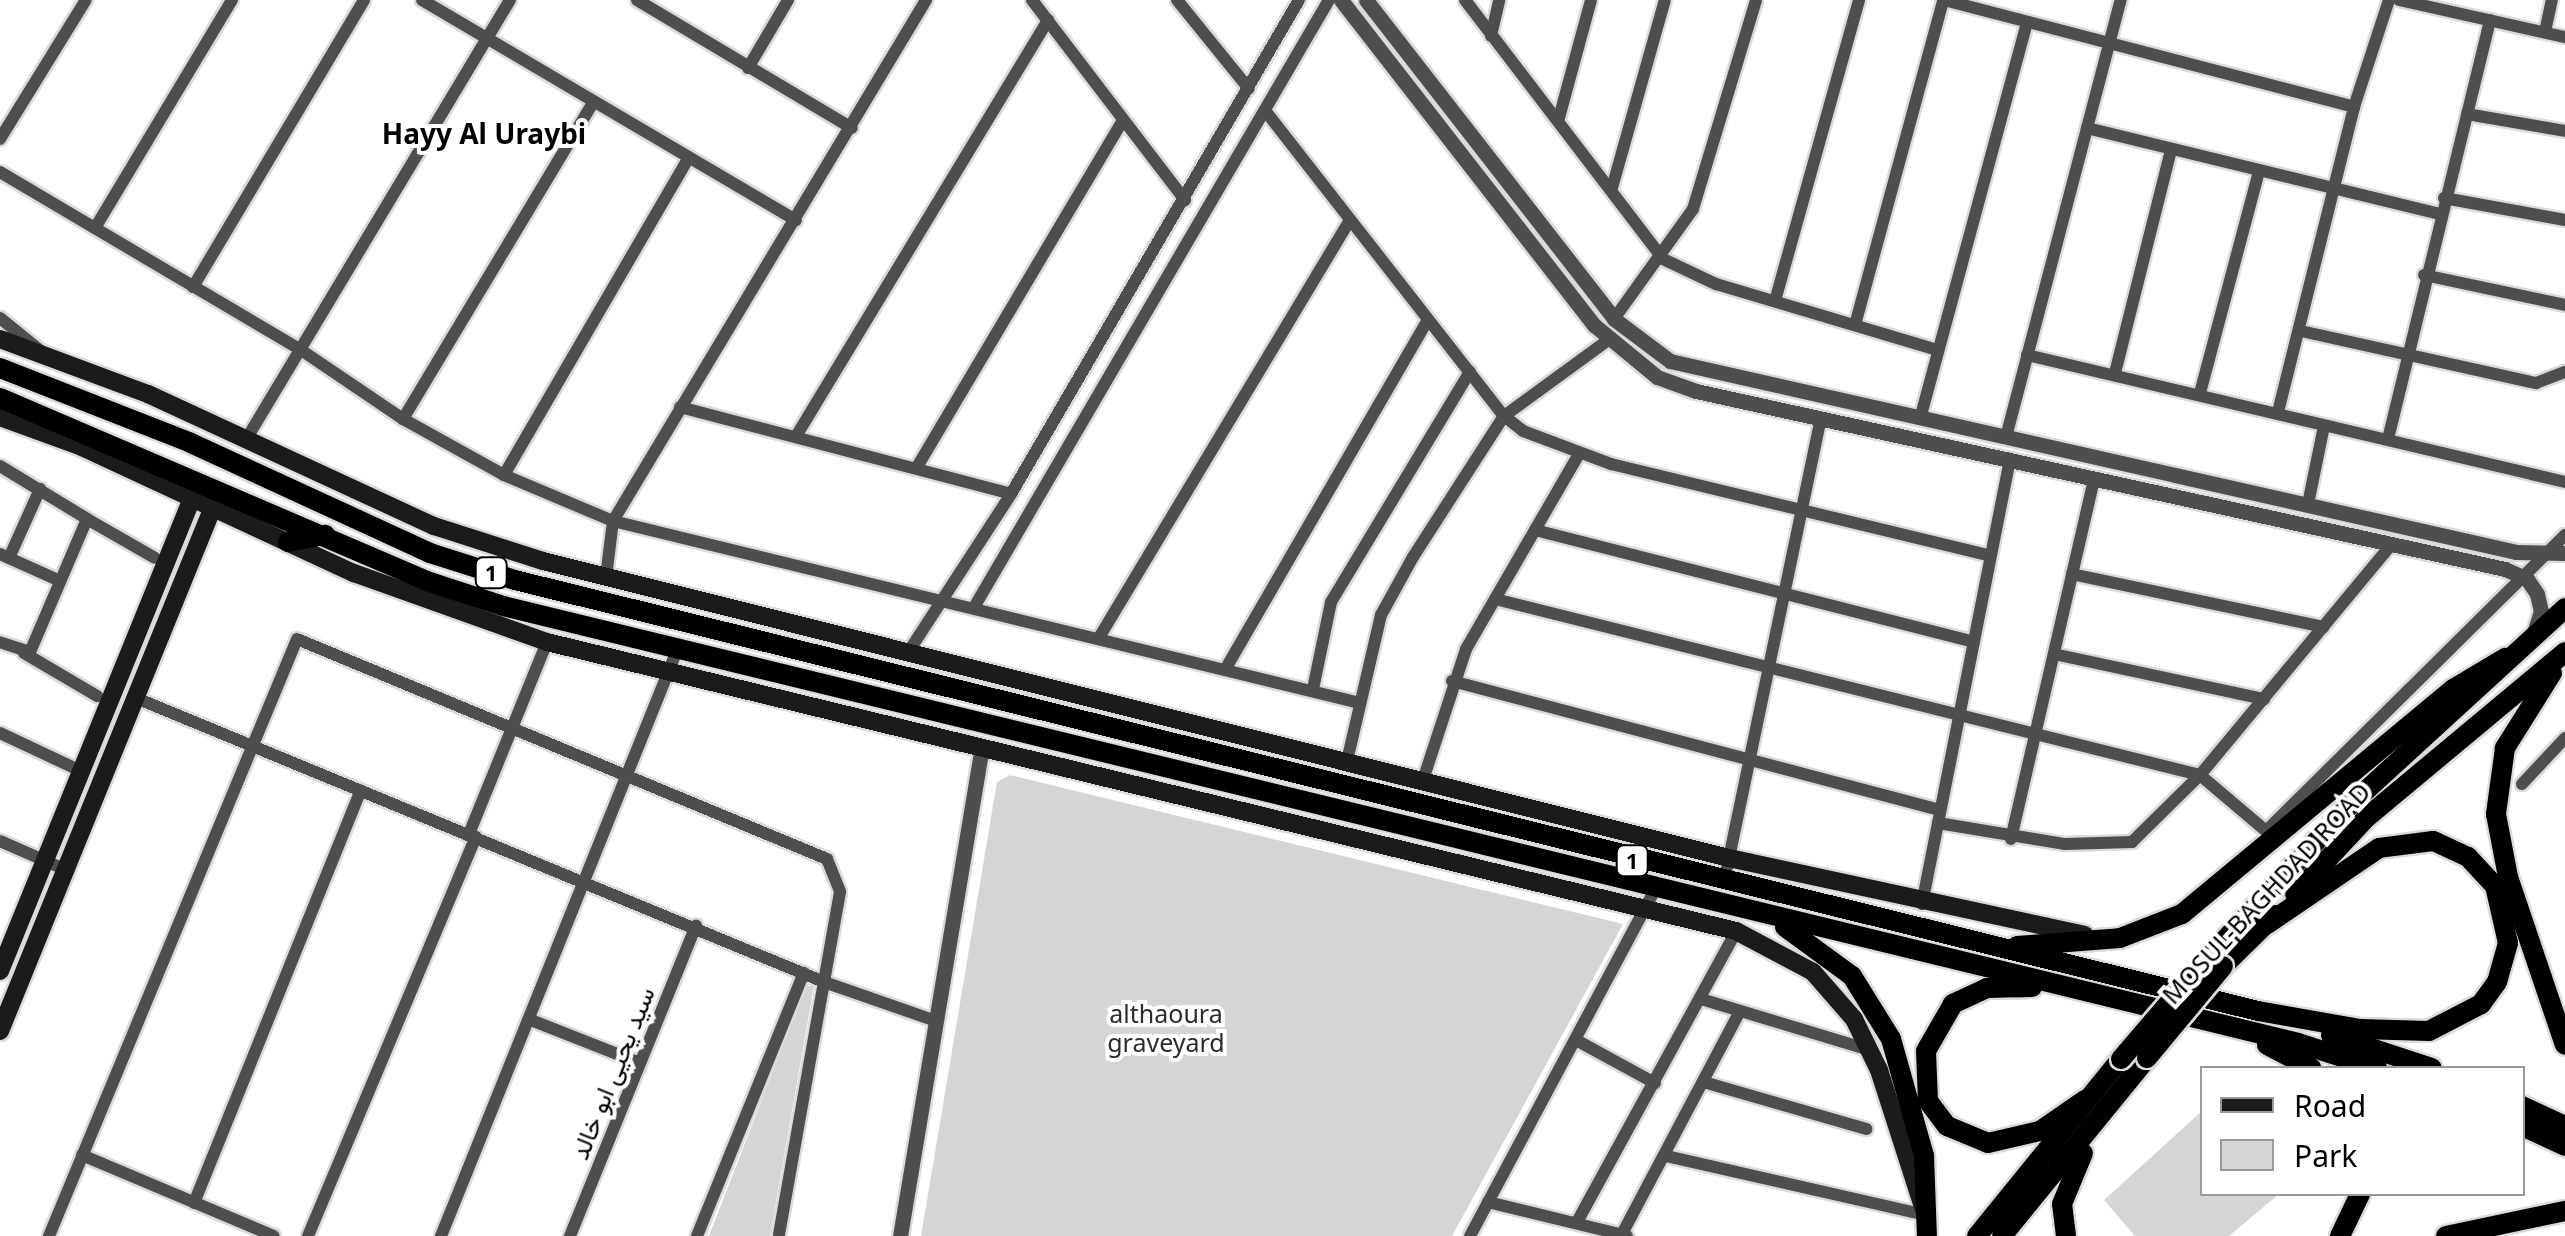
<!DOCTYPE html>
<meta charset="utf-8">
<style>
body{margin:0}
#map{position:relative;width:2565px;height:1236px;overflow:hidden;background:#fff;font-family:"Noto Sans",Vazirmatn,sans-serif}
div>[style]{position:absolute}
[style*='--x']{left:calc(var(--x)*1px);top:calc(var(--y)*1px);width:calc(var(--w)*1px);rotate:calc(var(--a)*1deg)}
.green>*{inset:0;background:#d5d5d5}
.roads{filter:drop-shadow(2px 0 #dbdbdb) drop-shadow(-2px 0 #dbdbdb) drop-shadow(0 2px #dbdbdb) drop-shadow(0 -2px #dbdbdb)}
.minor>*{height:12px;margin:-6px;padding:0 6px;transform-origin:6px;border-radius:6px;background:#4e4e4e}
.tertiary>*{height:15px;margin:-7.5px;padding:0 7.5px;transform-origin:7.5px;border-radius:7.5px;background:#4e4e4e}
.secondary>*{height:18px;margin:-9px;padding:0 9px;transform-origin:9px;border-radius:9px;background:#1b1b1b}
.trunk>*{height:20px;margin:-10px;padding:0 10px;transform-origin:10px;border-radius:10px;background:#000}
.bridges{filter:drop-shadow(2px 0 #dbdbdb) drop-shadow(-2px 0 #dbdbdb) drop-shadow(0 2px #dbdbdb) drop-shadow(0 -2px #dbdbdb)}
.trunk-bridge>*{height:20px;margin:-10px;padding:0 10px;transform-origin:10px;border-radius:10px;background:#000}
span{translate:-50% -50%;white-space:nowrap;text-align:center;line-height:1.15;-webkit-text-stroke:8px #fff;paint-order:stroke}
.shield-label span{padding:2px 8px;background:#fff;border:2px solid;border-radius:8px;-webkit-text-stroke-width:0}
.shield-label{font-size:22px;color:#000;font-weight:700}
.street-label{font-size:25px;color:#000}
.park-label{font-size:25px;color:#2c2c2c}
.neighbourhood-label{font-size:28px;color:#000;font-weight:700}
.legend{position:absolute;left:2200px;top:1066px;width:325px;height:130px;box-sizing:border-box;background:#fff;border:2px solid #999;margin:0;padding:12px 18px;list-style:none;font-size:30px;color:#000}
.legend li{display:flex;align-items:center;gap:20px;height:50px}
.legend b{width:50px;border:2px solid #999}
</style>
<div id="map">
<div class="green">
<i style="clip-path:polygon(1010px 775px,1623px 924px,1452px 1236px,921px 1236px,997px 782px)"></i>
<i style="clip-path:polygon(806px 986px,814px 986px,770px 1236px,709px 1236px)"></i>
<i style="clip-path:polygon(2202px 1111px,2202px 1194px,2279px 1194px,2229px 1236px,2135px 1236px,2104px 1200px)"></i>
</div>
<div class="roads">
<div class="minor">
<i style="--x:422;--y:0;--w:434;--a:30.5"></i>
<i style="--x:637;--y:0;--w:250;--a:30.8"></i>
<i style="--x:1032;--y:0;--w:252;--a:52.6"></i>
<i style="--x:1177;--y:0;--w:114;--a:51"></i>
<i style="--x:1465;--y:0;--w:326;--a:52.6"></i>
<i style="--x:1663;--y:259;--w:59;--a:25.3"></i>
<i style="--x:1716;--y:284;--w:231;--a:16.6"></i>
<i style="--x:1944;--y:0;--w:424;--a:14.6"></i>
<i style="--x:2399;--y:0;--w:170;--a:12.6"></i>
<i style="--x:2545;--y:32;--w:33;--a:-78"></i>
<i style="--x:1491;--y:36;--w:37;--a:-77"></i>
<i style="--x:748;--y:68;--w:79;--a:-59.5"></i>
<i style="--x:1267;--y:113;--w:385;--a:52"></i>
<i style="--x:1504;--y:416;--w:24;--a:38"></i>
<i style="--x:1523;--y:431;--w:94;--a:20.6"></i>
<i style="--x:1611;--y:464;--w:390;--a:13.6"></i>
<i style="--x:2467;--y:114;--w:99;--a:9.8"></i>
<i style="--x:1559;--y:118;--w:122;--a:-74.8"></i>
<i style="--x:2087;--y:128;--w:363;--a:13.7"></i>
<i style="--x:0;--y:139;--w:163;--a:-58.3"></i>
<i style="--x:0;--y:172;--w:350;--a:30.6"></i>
<i style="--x:301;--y:350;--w:123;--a:34.1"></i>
<i style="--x:403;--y:419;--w:115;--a:29"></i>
<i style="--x:504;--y:475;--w:118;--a:22.9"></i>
<i style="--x:613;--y:521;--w:765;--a:13.69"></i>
<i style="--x:1612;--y:188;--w:195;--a:-74.3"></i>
<i style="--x:2444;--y:198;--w:123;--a:10.3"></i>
<i style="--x:95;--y:228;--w:266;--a:-59"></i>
<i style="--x:2424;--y:275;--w:144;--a:12"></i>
<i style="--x:193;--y:287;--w:334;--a:-59.2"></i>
<i style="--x:1775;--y:301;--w:313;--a:-74.4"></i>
<i style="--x:0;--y:318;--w:54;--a:39"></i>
<i style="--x:1614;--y:319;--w:135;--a:-54.3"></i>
<i style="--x:1693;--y:209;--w:218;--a:-73.2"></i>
<i style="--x:1855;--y:325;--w:337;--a:-74.8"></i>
<i style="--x:2301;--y:331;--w:241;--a:12.5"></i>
<i style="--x:2536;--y:383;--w:31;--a:-21"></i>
<i style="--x:2027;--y:355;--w:553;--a:13.28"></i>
<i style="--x:2115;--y:373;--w:230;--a:-75.9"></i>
<i style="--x:2200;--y:393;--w:229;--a:-75.1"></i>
<i style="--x:680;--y:407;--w:342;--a:14.7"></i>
<i style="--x:2278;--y:412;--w:314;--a:-76"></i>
<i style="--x:2354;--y:107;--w:113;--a:-71.9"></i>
<i style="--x:403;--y:419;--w:367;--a:-59"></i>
<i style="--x:1920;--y:419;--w:411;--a:-74.9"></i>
<i style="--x:798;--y:433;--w:483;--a:-58.8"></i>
<i style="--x:2006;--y:437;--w:452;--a:-75.3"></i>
<i style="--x:247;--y:438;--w:511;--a:-59.02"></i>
<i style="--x:2388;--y:439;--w:431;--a:-76.3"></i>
<i style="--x:0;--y:466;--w:102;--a:31.3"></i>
<i style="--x:87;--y:519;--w:145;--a:113.2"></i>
<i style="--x:30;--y:652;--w:32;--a:-162"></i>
<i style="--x:917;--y:467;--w:401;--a:-59.3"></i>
<i style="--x:504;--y:475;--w:366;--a:-59.8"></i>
<i style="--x:2308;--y:504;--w:80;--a:-78.4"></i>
<i style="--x:87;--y:519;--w:78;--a:29.8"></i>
<i style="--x:1535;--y:530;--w:453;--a:14.3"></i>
<i style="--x:0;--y:554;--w:66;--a:24.2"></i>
<i style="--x:9;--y:558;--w:76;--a:-65.8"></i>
<i style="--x:2072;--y:574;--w:257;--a:11.9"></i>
<i style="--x:606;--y:577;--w:56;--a:-82.9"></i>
<i style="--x:613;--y:521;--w:608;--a:-59"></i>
<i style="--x:1495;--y:599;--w:727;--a:14.02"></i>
<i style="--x:2200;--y:775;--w:87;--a:40.3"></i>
<i style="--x:2266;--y:831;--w:421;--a:-44.7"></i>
<i style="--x:976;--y:604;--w:700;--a:-59.7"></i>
<i style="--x:1100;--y:636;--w:485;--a:-59"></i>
<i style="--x:911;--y:648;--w:184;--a:-57"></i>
<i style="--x:1011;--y:494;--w:572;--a:-59.76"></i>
<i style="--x:24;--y:653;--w:85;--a:30.5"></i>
<i style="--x:2054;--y:654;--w:215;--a:12.1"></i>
<i style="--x:1226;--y:668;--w:402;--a:-59.9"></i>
<i style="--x:1452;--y:681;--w:505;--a:14.81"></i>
<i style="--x:1313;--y:689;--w:89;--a:-78.3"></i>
<i style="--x:1331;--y:602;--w:269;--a:-58.9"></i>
<i style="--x:136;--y:698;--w:744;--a:22.43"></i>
<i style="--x:824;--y:982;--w:119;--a:19.2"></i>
<i style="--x:0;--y:733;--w:92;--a:25.2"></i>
<i style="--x:1347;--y:761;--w:150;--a:-76.9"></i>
<i style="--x:1381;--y:615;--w:66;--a:-61.1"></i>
<i style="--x:1413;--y:557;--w:168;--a:-57.2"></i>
<i style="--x:1504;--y:416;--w:127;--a:-36.1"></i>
<i style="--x:1423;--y:780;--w:138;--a:-71.8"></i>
<i style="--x:1466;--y:649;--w:225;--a:-59.9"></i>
<i style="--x:2522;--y:784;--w:63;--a:-46.9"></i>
<i style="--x:1938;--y:823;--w:129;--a:9.4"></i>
<i style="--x:2065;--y:844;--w:67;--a:-1.7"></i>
<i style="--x:2132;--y:842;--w:95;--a:-44.6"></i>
<i style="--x:2200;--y:775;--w:299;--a:-50.3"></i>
<i style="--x:469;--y:834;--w:207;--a:-67.9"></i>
<i style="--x:2011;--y:839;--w:369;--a:-77"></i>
<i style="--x:0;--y:841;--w:70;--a:23.6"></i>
<i style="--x:1724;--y:882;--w:474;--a:-78.2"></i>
<i style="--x:1922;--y:904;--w:454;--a:-78.8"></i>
<i style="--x:1701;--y:999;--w:177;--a:16.8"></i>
<i style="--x:531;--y:1020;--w:117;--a:21.5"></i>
<i style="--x:1576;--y:1040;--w:90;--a:28.6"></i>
<i style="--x:1707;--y:1083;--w:166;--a:16.1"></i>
<i style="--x:82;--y:1155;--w:208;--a:22.9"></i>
<i style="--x:1666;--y:1156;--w:267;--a:12.8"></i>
<i style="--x:1488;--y:1202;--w:143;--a:13.7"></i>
<i style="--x:194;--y:1203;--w:445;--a:-68"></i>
<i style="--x:1577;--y:1222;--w:332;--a:-61.3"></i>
<i style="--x:1622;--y:1234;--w:252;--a:-62.1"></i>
<i style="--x:49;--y:1236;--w:646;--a:-67.44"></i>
<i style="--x:297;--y:639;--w:574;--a:22.54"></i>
<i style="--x:827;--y:859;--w:35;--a:68"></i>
<i style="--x:840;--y:892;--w:349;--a:100.1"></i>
<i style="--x:308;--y:1236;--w:433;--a:-67.2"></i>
<i style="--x:441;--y:1236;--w:629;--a:-68.05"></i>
<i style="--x:570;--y:1236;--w:335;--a:-67.9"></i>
<i style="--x:697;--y:1236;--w:284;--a:-67.9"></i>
<i style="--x:1470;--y:1236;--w:395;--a:-61.9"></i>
</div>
<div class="tertiary">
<i style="--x:1341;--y:0;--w:412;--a:52.1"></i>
<i style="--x:1594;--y:325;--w:82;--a:39.5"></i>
<i style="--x:1657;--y:377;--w:41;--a:19.7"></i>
<i style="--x:1696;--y:391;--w:828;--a:12.41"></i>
<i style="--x:2505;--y:569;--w:24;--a:24"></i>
<i style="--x:2527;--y:579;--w:18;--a:56"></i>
<i style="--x:2537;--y:594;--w:17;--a:77"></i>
<i style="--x:2541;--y:611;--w:26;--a:108"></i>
<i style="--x:1366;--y:0;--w:404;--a:52.1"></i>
<i style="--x:1614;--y:319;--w:70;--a:36.9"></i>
<i style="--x:1670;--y:361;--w:867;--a:12.72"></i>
<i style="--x:2516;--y:552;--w:49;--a:1.2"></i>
<i style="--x:900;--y:1236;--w:495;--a:-80.5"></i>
</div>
<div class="secondary">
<i style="--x:0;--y:339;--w:158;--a:20.4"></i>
<i style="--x:148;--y:394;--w:315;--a:24.8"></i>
<i style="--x:434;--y:526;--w:114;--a:17.8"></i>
<i style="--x:543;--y:561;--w:1223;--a:14.06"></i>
<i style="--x:1729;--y:858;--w:364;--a:12.2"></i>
<i style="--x:0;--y:417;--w:87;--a:20.1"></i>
<i style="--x:82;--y:447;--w:300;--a:24.9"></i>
<i style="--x:354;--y:573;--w:205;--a:19.7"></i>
<i style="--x:547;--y:642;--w:1224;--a:13.66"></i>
<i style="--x:1736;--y:931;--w:87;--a:28"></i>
<i style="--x:1813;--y:972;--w:62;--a:48.9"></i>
<i style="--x:1854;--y:1019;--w:57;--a:63.9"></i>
<i style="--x:1879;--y:1070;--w:147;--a:72.2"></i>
<i style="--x:0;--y:971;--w:513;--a:-67.89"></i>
<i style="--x:0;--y:1031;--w:566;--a:-67.88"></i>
</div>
<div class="trunk">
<i style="--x:0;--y:368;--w:205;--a:21.4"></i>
<i style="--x:191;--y:443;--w:263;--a:24.7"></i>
<i style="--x:430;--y:553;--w:89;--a:17.6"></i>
<i style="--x:515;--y:580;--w:1795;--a:13.89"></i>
<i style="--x:2258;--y:1011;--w:104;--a:10"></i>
<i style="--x:2360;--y:1029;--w:69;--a:1.7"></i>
<i style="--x:2429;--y:1031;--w:59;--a:-27.4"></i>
<i style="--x:2481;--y:1004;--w:27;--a:-54"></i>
<i style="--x:2497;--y:982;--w:41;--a:-74.2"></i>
<i style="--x:2508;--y:943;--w:58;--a:-102.8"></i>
<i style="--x:2495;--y:886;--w:40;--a:-133"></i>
<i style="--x:2468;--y:857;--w:38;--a:-155"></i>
<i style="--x:2433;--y:841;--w:54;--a:172.6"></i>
<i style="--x:2379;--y:848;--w:135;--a:145.8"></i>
<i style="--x:0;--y:398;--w:465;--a:23.2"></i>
<i style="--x:427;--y:581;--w:80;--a:18.2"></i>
<i style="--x:503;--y:606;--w:1847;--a:13.68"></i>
<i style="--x:2298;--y:1043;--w:83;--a:17.6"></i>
<i style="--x:288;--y:542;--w:38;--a:-11"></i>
<i style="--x:2552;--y:673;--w:89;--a:122.1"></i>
<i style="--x:2505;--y:748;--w:67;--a:97.8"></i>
<i style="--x:2496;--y:814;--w:64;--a:79.2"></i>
<i style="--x:2508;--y:877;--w:177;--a:71.3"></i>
<i style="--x:2295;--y:894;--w:104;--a:-46.9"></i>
<i style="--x:2366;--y:818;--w:259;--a:-39.8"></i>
<i style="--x:1785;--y:927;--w:83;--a:36.2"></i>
<i style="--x:1852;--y:976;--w:74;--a:58.2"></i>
<i style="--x:1891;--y:1039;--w:122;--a:74.2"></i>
<i style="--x:1924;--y:1156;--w:80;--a:87.9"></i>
<i style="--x:2017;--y:946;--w:103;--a:-4.4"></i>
<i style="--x:2120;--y:938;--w:66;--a:-21.2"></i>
<i style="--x:2182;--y:914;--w:352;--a:-39.7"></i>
<i style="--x:2453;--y:689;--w:61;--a:-30.8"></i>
<i style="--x:2205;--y:961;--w:212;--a:-47.1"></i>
<i style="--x:2349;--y:806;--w:293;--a:-42.5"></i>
<i style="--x:2223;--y:966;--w:73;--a:-44.4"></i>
<i style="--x:2032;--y:987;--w:45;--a:178.7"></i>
<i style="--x:1987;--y:988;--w:38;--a:155"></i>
<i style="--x:1953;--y:1004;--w:54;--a:119.9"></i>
<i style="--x:1926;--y:1051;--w:50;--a:87.7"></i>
<i style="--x:1928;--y:1101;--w:31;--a:53"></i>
<i style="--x:1947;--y:1126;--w:44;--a:22.5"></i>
<i style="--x:1988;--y:1143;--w:53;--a:-13"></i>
<i style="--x:2040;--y:1131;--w:55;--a:-34.6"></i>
<i style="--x:2331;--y:1035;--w:106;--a:18.1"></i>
<i style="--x:2267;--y:1045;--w:50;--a:27.6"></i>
<i style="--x:2522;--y:1106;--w:47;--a:24.9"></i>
<i style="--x:2522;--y:1126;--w:47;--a:24.9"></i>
<i style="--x:1977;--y:1236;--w:228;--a:-50.9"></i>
<i style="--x:2002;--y:1236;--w:230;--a:-50.8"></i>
<i style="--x:2066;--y:1236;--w:32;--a:-97"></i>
<i style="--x:2062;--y:1204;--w:55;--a:-67.6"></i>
<i style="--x:2340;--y:1236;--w:47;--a:-64.5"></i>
<i style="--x:2446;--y:1236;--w:122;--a:-11.9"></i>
</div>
</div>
<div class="bridges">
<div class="trunk-bridge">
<i style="--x:2147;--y:1058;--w:119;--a:-50.4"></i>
<i style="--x:2121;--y:1059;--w:129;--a:-49.4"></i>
</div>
</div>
<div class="shield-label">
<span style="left:491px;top:573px">1</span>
<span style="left:1632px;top:861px">1</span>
</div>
<div class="street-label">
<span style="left:2266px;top:893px;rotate:-47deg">MOSUL-BAGHDAD ROAD</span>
<span style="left:612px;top:1073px;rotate:-68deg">سيد يحيى ابو خالد</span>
</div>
<div class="park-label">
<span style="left:1166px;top:1028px">althaoura<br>graveyard</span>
</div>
<div class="neighbourhood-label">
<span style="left:484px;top:133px">Hayy Al Uraybi</span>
</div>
<ul class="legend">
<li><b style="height:12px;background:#1b1b1b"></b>Road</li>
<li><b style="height:28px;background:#d5d5d5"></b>Park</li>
</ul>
</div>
